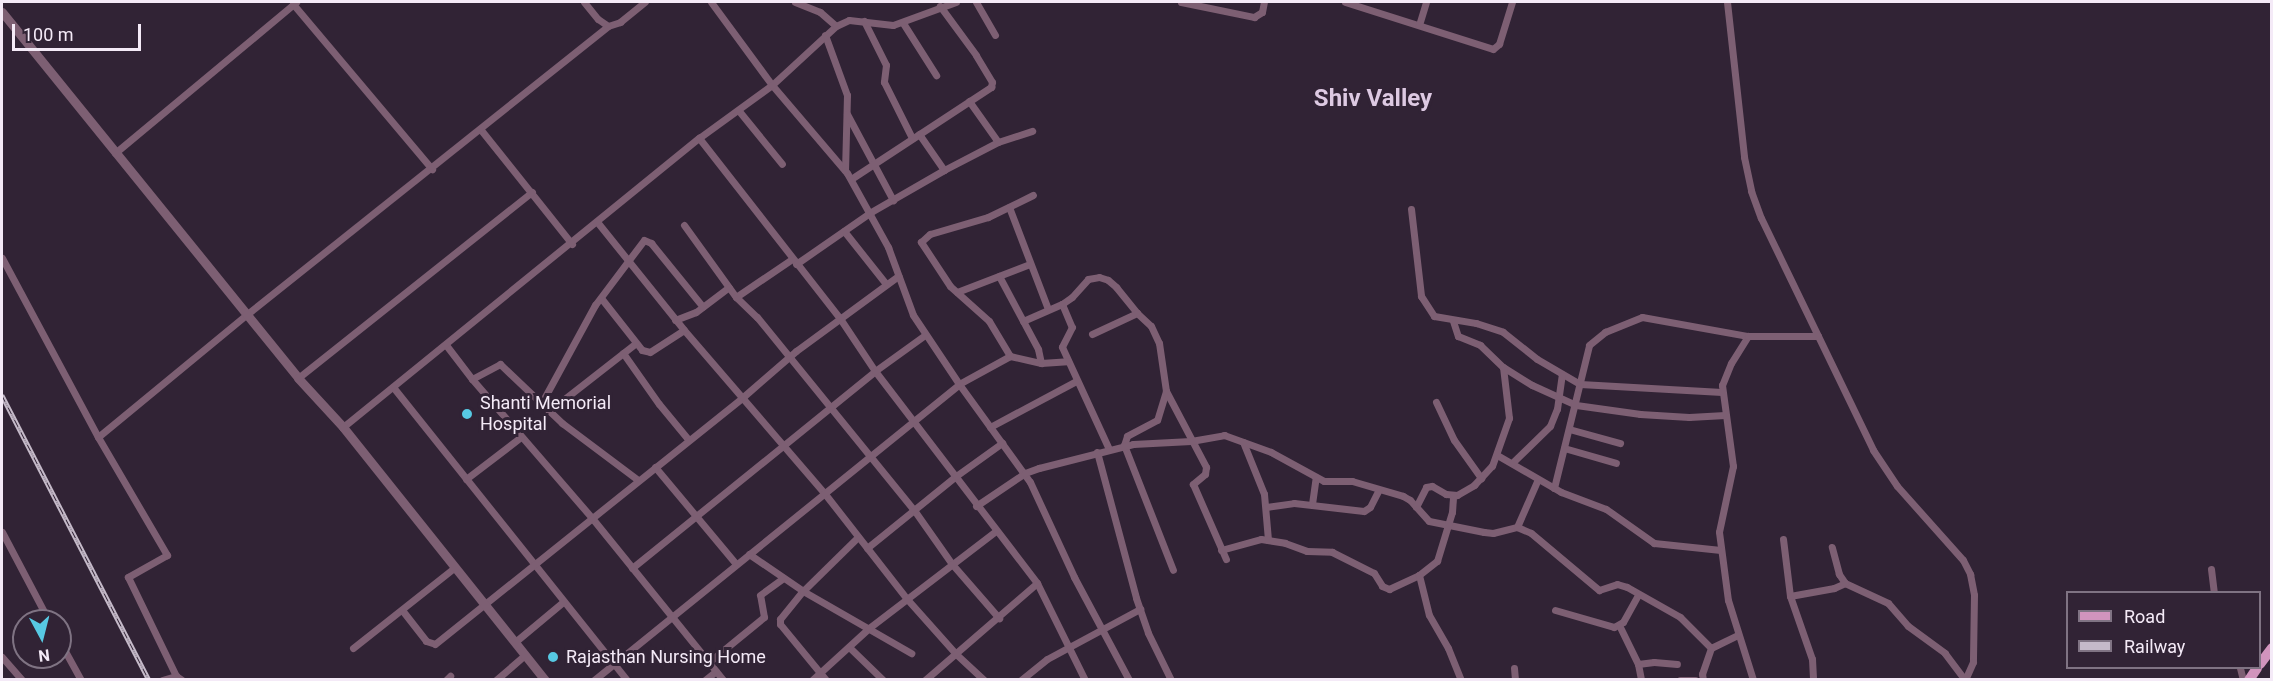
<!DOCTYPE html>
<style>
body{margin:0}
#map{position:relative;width:2273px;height:681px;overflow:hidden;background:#312335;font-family:Roboto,sans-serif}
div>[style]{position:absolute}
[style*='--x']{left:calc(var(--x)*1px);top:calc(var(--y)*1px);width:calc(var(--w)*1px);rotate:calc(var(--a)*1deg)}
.minor>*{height:7px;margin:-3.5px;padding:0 3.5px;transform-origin:3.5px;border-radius:3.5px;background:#7d5f73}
.tertiary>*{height:9px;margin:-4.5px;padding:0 4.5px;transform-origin:4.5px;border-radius:4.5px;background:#7d5f73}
.primary>*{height:10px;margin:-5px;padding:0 5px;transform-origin:5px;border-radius:5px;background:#d194bd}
.rail>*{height:4.5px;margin-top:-2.25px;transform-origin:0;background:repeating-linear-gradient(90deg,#312335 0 7px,#c5bac9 0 14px);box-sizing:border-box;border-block:2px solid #c5bac9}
.dots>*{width:16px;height:16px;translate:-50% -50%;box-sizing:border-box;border:3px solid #312335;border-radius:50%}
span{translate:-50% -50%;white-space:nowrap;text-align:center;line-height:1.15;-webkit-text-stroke:6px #312335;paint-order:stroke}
.poi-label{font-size:18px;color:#f4eaf7}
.left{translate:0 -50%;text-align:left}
.district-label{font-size:24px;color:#ddc9e2;font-weight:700}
.frame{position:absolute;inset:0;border:3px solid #f4eaf7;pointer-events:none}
.legend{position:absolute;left:2066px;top:591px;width:195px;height:78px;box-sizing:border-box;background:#312335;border:2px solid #7f7383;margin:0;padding:8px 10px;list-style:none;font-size:18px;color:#f4eaf7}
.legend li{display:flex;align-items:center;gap:12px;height:30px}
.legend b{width:30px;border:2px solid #7f7383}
.north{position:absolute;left:12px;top:609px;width:60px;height:60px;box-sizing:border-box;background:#312335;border:2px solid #7f7383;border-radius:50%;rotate:173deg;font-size:16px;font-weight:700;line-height:24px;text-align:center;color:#f4eaf7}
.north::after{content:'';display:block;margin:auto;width:21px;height:27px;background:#57c9e3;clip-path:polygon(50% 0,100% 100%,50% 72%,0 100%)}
.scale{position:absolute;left:12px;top:24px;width:129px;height:27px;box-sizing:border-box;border:3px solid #f4eaf7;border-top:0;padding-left:8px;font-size:18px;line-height:21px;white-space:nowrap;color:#f4eaf7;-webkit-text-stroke:4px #312335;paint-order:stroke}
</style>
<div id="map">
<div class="minor">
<i style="--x:584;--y:2;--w:22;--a:51"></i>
<i style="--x:598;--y:19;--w:12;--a:35"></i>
<i style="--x:608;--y:26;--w:13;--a:-18"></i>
<i style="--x:620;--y:22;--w:32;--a:-39"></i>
<i style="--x:711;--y:2;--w:103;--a:53.7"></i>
<i style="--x:772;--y:85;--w:116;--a:49.6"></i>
<i style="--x:847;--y:173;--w:85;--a:61"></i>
<i style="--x:888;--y:247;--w:72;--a:69.8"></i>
<i style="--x:913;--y:315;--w:83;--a:56.3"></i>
<i style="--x:959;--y:384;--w:121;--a:54.1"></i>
<i style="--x:1030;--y:482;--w:105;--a:65.1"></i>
<i style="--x:1074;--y:577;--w:117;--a:61.9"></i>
<i style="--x:795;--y:2;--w:27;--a:22"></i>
<i style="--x:820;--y:12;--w:21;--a:41"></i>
<i style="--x:976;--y:2;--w:38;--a:60"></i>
<i style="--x:1181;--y:2;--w:75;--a:11.6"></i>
<i style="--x:1254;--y:17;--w:9;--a:-32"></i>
<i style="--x:1262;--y:12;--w:10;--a:-79"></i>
<i style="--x:1345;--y:2;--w:155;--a:17.6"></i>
<i style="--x:1493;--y:49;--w:8;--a:-40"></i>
<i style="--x:1499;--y:44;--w:44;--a:-72.8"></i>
<i style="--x:1727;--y:2;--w:156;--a:83.7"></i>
<i style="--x:1744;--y:157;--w:35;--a:78"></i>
<i style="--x:1751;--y:191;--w:29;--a:70"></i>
<i style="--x:1761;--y:218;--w:258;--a:64.2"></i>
<i style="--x:1873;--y:450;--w:43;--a:56.3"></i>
<i style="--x:1897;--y:486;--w:99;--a:48.3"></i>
<i style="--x:1963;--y:560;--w:16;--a:63"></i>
<i style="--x:1970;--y:574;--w:21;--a:79"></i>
<i style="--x:1974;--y:595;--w:67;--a:90.9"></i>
<i style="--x:1973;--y:662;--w:20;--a:114"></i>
<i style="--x:1965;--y:680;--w:34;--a:-127"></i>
<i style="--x:1945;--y:653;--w:46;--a:-143.9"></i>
<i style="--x:1908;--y:626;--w:30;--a:-131"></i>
<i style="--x:1888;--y:603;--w:47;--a:-155.1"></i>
<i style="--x:1845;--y:583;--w:11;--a:-124"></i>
<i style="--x:1839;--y:574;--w:28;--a:-105"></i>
<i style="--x:293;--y:4;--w:216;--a:49.9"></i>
<i style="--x:864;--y:21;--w:49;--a:63.4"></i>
<i style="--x:886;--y:65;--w:17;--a:97"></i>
<i style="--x:884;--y:82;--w:63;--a:63.4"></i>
<i style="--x:903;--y:23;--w:62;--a:57.6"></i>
<i style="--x:1419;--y:25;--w:24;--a:-73"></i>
<i style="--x:825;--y:35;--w:64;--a:69.9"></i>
<i style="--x:847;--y:95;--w:75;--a:91.5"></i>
<i style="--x:969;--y:101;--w:50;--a:54.7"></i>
<i style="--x:739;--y:111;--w:68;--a:50.9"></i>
<i style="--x:847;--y:114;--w:98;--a:61.9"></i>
<i style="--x:481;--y:130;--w:146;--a:51.4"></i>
<i style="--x:919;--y:134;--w:44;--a:55.2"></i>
<i style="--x:699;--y:138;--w:227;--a:52"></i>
<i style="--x:839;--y:317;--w:65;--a:56.3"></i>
<i style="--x:875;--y:371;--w:267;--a:52.6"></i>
<i style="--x:1037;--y:583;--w:108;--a:63.7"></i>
<i style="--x:115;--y:153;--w:236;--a:-39.8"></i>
<i style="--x:851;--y:179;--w:168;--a:-33.3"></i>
<i style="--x:991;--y:87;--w:5;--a:-79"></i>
<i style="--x:992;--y:82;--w:31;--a:-121"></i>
<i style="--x:976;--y:55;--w:61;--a:-126.3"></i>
<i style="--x:1009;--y:207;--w:109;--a:69.1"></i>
<i style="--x:1411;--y:209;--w:88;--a:83.4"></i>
<i style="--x:1421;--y:296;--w:24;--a:57"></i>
<i style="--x:1434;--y:316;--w:43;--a:9.5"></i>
<i style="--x:1476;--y:323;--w:28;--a:18"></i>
<i style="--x:1503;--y:332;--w:43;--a:38.5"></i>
<i style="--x:1537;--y:359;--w:50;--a:30.2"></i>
<i style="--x:1580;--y:384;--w:142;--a:3.2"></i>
<i style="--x:598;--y:223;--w:137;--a:51.2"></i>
<i style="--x:684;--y:330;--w:216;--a:49.3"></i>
<i style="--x:825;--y:494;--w:133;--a:52"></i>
<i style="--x:907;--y:599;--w:74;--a:48.3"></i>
<i style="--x:956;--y:654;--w:38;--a:43"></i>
<i style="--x:684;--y:225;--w:89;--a:54.2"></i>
<i style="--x:736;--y:297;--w:29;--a:44"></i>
<i style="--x:757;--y:317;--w:249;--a:50.9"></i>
<i style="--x:914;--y:510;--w:66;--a:54.9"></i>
<i style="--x:952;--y:564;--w:72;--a:49"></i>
<i style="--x:844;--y:231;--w:68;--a:51.6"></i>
<i style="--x:2;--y:258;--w:203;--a:61.8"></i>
<i style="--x:98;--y:437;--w:137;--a:59.7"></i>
<i style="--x:167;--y:555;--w:45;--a:150.6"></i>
<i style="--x:128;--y:577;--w:110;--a:64.1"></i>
<i style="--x:796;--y:264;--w:91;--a:-34.7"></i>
<i style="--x:871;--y:212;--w:84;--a:-29.9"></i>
<i style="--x:944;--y:170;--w:61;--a:-27.4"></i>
<i style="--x:998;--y:142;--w:36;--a:-18"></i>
<i style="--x:999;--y:276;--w:83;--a:61.9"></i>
<i style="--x:1038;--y:349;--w:14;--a:78"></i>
<i style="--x:957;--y:292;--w:78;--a:-21"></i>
<i style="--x:736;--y:297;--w:68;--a:-34.2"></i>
<i style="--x:601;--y:298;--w:66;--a:51.7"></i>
<i style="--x:642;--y:350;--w:8;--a:14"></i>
<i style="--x:650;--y:352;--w:40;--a:-32.9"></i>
<i style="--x:1062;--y:304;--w:25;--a:67"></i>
<i style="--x:1072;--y:327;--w:22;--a:117"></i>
<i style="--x:1062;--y:347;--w:112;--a:65.3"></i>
<i style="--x:675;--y:320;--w:22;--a:-21"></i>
<i style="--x:696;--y:312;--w:41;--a:-37.1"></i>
<i style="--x:1023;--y:321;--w:43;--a:-23.6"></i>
<i style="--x:1062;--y:304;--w:12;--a:-35"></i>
<i style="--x:1072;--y:297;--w:24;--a:-48"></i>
<i style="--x:1088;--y:279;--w:11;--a:-10"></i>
<i style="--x:1099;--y:277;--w:9;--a:18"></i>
<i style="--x:1108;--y:280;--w:11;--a:41"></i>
<i style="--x:1116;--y:287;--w:33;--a:51"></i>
<i style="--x:1137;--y:313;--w:19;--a:43"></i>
<i style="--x:1151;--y:326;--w:19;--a:65"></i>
<i style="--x:1159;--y:343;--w:49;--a:81.7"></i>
<i style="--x:1166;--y:391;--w:30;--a:107"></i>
<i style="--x:1157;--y:420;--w:34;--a:152"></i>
<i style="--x:1127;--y:436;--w:9;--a:108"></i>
<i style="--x:1124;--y:445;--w:134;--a:68.6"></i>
<i style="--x:1453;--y:321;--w:16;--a:72"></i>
<i style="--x:1458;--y:336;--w:24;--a:22"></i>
<i style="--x:1480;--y:345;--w:32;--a:44"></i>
<i style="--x:1503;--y:367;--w:34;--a:32"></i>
<i style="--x:1532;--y:385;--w:48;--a:24.4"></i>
<i style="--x:1576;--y:405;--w:65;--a:8"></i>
<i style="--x:1640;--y:414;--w:49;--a:3.5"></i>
<i style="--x:1689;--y:417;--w:36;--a:-3"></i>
<i style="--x:1092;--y:334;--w:50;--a:-25"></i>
<i style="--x:1748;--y:336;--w:32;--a:122"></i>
<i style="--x:1731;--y:363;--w:24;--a:112"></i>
<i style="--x:1722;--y:385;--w:82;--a:82.3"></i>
<i style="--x:1733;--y:466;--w:67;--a:102"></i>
<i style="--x:1719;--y:532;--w:69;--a:82.5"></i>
<i style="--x:1728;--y:600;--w:84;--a:72.6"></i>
<i style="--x:446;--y:345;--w:43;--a:52.6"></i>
<i style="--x:472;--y:379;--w:184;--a:49.2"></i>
<i style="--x:592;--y:518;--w:208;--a:51"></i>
<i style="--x:623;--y:353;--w:62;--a:54.8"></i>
<i style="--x:659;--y:404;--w:45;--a:50.4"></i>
<i style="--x:1010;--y:356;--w:41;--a:-121"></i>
<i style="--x:989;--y:321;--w:52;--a:-138.1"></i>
<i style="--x:950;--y:286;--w:53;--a:-123.4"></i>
<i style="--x:921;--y:242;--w:12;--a:-42"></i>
<i style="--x:930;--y:234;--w:60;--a:-16.3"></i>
<i style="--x:988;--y:217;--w:50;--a:-26.1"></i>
<i style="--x:298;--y:378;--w:299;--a:-38.5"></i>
<i style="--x:472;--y:379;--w:32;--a:-28"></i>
<i style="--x:500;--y:364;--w:86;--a:43.6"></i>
<i style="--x:562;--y:423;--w:95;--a:36.9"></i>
<i style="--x:393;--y:387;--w:375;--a:51.4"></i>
<i style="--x:1166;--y:391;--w:86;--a:62.2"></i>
<i style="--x:1206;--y:467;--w:7;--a:98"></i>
<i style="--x:1205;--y:474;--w:16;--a:140"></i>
<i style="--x:1193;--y:484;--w:82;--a:66.3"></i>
<i style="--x:1436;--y:402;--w:42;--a:64.7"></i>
<i style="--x:1454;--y:440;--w:47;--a:54.6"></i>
<i style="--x:541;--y:404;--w:113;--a:-61.4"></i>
<i style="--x:595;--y:305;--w:81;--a:-53"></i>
<i style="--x:644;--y:240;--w:8;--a:23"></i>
<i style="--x:651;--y:243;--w:82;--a:50.9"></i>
<i style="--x:549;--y:411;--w:110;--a:-38"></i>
<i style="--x:343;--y:427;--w:459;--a:-39.1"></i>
<i style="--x:699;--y:138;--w:90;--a:-36"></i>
<i style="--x:772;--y:85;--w:87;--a:-42.7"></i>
<i style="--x:836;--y:26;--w:14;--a:-25"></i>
<i style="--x:849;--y:20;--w:44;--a:6.5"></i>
<i style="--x:893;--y:25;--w:67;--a:-20.1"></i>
<i style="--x:990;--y:427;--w:98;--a:-28.1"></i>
<i style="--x:1569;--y:429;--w:53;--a:15.4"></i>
<i style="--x:98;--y:437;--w:192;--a:-39.5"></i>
<i style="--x:246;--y:315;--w:463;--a:-38.6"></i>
<i style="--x:1243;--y:442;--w:56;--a:68"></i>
<i style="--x:1264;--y:494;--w:46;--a:85"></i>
<i style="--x:1564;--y:448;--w:54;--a:16.1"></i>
<i style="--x:1097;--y:452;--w:151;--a:75"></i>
<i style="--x:1136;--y:598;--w:37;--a:71"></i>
<i style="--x:1148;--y:633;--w:52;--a:63.9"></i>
<i style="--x:1497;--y:455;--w:74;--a:30"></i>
<i style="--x:1561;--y:492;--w:48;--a:20.7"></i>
<i style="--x:1606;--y:509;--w:59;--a:35.3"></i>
<i style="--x:1654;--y:543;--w:67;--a:6"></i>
<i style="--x:1512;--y:463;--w:53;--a:-44.2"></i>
<i style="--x:1550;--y:426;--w:18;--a:-68"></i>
<i style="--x:1557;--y:409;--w:34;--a:-82"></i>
<i style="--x:655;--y:467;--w:126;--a:50.1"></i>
<i style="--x:466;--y:479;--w:69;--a:-37.4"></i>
<i style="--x:1554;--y:488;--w:147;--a:-76.2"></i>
<i style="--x:1589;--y:345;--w:21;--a:-39"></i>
<i style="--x:1605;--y:332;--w:40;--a:-22"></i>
<i style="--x:1642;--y:317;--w:108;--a:10.2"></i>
<i style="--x:1748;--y:336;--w:70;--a:0"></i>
<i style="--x:1312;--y:504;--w:27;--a:-82"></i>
<i style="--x:976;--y:506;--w:59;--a:-34"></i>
<i style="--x:1025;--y:473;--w:15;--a:-20"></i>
<i style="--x:1039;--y:468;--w:97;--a:-14.3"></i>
<i style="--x:1133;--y:444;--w:58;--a:-3"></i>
<i style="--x:1191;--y:441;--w:34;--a:-10"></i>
<i style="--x:1224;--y:435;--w:50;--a:19.9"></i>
<i style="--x:1271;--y:452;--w:60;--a:28.7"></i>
<i style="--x:1324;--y:481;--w:28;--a:0"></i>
<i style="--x:1352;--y:481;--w:53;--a:16.4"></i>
<i style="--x:1403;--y:496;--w:8;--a:30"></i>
<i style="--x:1410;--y:500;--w:28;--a:48"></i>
<i style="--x:1429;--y:521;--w:56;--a:11.3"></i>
<i style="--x:1484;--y:532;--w:9;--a:6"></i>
<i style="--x:1493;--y:533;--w:25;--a:-14"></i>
<i style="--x:1517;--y:527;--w:15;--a:23"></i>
<i style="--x:1531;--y:533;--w:89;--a:40"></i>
<i style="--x:1599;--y:590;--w:19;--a:-18"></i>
<i style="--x:1617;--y:584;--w:10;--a:17"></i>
<i style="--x:1627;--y:587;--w:61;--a:29.5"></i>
<i style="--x:1680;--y:617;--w:44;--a:45"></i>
<i style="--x:1266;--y:507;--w:28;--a:-8"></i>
<i style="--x:1294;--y:503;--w:70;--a:6.5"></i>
<i style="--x:1364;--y:511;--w:7;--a:-34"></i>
<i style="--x:1370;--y:507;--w:18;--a:-63"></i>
<i style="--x:1416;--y:507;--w:22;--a:-63"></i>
<i style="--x:1426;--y:487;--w:6;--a:-9"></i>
<i style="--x:1432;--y:486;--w:16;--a:30"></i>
<i style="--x:1446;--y:494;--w:11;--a:5"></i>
<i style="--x:1457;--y:495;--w:20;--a:-30"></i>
<i style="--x:1474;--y:485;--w:26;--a:-47"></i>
<i style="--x:1492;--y:466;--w:51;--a:-70.5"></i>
<i style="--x:1509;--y:418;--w:51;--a:-96.7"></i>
<i style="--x:1517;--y:527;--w:52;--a:-66.4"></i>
<i style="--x:2;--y:532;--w:101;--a:62.2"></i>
<i style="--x:1783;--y:539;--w:57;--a:83"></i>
<i style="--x:1790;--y:596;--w:67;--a:70.8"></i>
<i style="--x:1812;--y:659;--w:21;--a:87"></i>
<i style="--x:867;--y:548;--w:114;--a:-39"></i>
<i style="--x:956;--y:476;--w:57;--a:-35.7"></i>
<i style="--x:1221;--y:550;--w:41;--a:-15.4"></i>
<i style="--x:1261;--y:539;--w:24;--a:9"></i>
<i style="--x:1285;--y:543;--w:23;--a:20"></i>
<i style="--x:1307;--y:551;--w:25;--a:2"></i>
<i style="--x:1332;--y:552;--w:47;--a:26.6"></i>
<i style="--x:1374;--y:573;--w:15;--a:58"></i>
<i style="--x:1382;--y:586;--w:8;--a:23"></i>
<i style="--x:1389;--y:589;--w:33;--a:-25"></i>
<i style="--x:1419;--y:575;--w:23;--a:-38"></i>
<i style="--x:1437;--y:561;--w:51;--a:-73"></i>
<i style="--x:1452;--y:512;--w:16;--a:-86"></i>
<i style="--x:749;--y:554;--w:65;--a:34.4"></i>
<i style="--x:803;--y:591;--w:125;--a:29.9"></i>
<i style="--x:632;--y:568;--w:313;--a:-39"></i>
<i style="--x:875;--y:371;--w:62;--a:-35.8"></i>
<i style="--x:2211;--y:569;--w:23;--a:83"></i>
<i style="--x:1419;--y:575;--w:41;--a:76"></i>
<i style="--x:1429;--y:615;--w:38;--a:60"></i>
<i style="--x:1448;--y:648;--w:35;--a:68"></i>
<i style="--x:1790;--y:596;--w:45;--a:-10.3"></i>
<i style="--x:1834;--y:588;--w:12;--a:-24"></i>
<i style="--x:402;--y:610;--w:39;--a:52"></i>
<i style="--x:426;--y:641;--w:9;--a:18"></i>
<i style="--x:435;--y:644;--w:395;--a:-38.7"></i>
<i style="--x:743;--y:397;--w:70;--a:-41"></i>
<i style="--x:796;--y:351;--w:127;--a:-36.3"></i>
<i style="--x:1555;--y:610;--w:61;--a:16.1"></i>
<i style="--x:1614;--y:627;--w:10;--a:-29"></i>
<i style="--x:1623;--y:622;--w:31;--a:-61"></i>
<i style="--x:1619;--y:625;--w:43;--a:64"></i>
<i style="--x:1638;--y:664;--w:16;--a:79"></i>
<i style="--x:60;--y:642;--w:43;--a:61.1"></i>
<i style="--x:515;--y:642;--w:62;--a:-39.8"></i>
<i style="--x:849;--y:647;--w:47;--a:44.1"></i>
<i style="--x:353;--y:648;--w:129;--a:-38.4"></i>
<i style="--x:2;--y:657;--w:30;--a:49"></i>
<i style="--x:709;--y:662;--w:71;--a:-39.3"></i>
<i style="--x:764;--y:617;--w:22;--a:-100"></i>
<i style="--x:760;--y:595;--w:29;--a:-36"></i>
<i style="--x:1638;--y:664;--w:16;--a:-7"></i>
<i style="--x:1654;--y:662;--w:23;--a:5"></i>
<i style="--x:1514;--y:668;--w:12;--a:85"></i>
<i style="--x:2240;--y:668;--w:12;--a:76"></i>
<i style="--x:162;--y:680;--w:15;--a:-16"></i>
<i style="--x:176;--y:676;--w:7;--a:34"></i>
<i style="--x:446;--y:680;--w:6;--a:-45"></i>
<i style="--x:496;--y:680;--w:38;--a:-41"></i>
<i style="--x:594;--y:680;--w:470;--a:-39"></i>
<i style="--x:959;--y:384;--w:58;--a:-28.8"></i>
<i style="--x:1010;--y:356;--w:32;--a:13"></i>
<i style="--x:1041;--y:363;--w:26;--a:-4"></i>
<i style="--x:705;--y:680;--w:14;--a:-39"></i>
<i style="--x:812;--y:680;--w:77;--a:-42.4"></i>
<i style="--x:869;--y:628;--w:160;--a:-37.4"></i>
<i style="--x:826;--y:680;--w:72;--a:-129.4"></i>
<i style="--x:780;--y:624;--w:5;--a:-90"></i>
<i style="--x:780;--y:619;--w:36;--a:-51"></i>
<i style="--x:803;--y:591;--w:77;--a:-44.5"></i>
<i style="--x:925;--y:680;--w:148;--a:-40.9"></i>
<i style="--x:1021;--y:680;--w:33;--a:-39"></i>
<i style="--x:1047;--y:659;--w:106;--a:-28.3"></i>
<i style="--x:1680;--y:680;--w:15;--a:0"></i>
<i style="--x:1703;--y:680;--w:6;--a:-99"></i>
<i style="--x:1702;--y:674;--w:28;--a:-71"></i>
<i style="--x:1711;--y:648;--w:30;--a:-26"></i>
</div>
<div class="tertiary">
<i style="--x:2;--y:12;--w:471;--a:51"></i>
<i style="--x:298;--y:378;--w:67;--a:47.4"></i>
<i style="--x:343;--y:427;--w:324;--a:51.4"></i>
</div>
<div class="primary">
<i style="--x:2260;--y:664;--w:20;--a:-53"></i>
<i style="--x:2249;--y:680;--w:14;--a:-56"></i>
</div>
<div class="rail">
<i style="--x:2;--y:395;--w:321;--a:62.7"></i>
</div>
<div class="dots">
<i style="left:467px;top:414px;background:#57c9e3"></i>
<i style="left:553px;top:657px;background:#57c9e3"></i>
</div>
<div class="poi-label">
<span class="left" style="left:480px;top:414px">Shanti Memorial<br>Hospital</span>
<span class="left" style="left:566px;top:657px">Rajasthan Nursing Home</span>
</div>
<div class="district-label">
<span style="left:1373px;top:99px">Shiv Valley</span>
</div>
<div class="frame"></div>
<ul class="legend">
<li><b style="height:8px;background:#d194bd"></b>Road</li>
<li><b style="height:8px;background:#c5bac9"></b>Railway</li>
</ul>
<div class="north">N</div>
<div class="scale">100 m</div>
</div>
